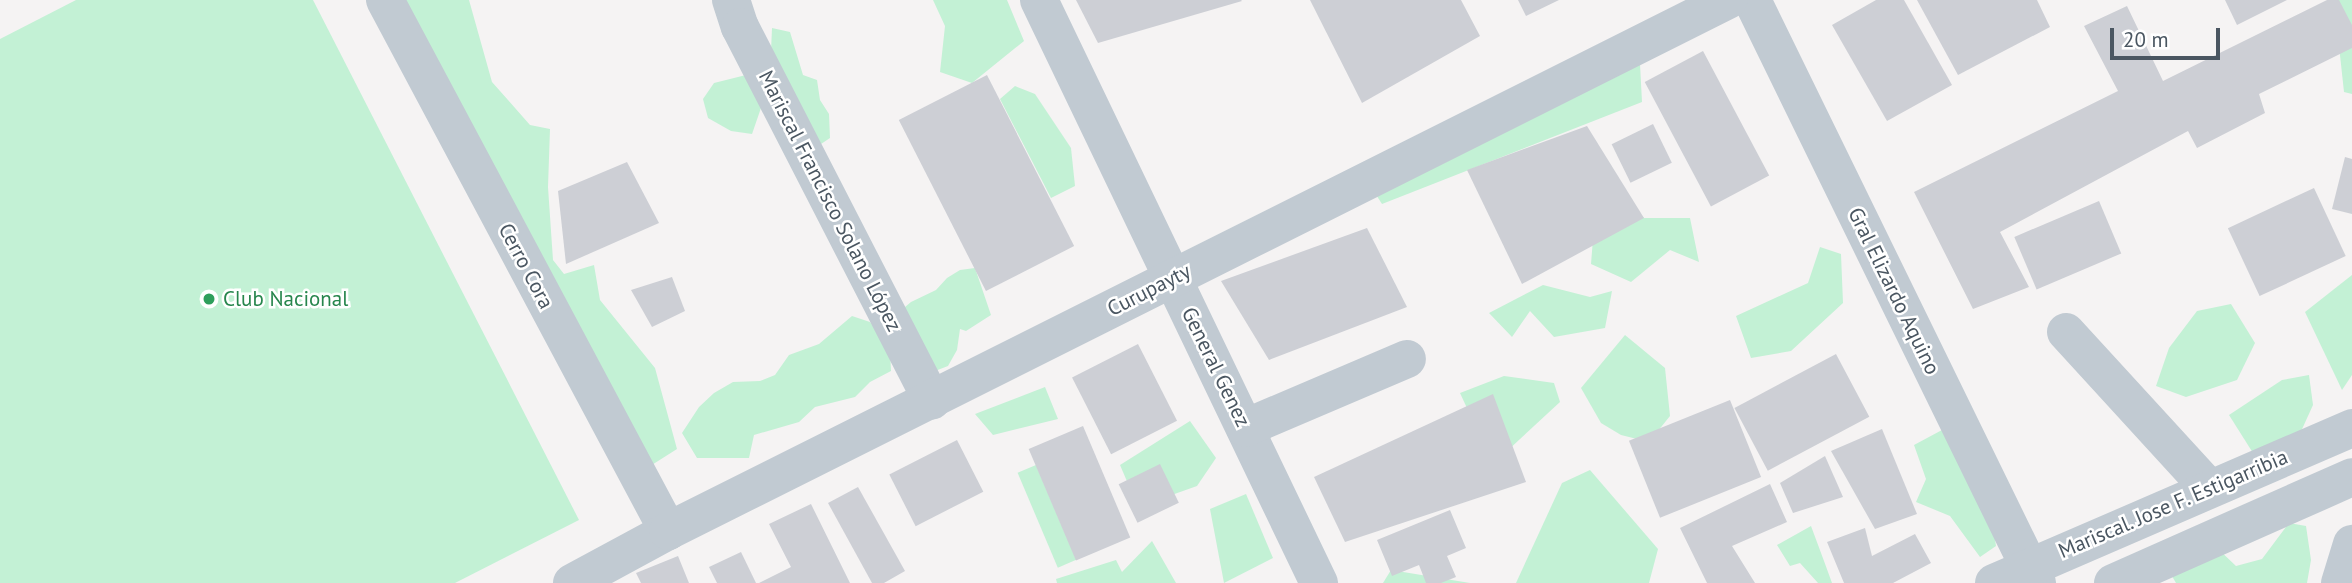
<!DOCTYPE html>
<meta charset="utf-8">
<style>
body{margin:0}
#map{position:relative;width:2352px;height:583px;overflow:hidden;background:#f5f3f3;font-family:"PT Sans",sans-serif}
div>[style]{position:absolute}
[style*='--x']{left:calc(var(--x)*1px);top:calc(var(--y)*1px);width:calc(var(--w)*1px);rotate:calc(var(--a)*1deg)}
.green>*{inset:0;background:#c3f1d5;transform-origin:0 0}
.building>*{inset:0;background:#cdcfd5;transform-origin:0 0}
.minor>*{height:38px;margin:-19px;padding:0 19px;transform-origin:19px;border-radius:19px;background:#c1cad2}
.dots>*{width:19px;height:19px;translate:-50% -50%;box-sizing:border-box;border:4px solid #fff;border-radius:50%}
span{translate:-50% -50%;white-space:nowrap;text-align:center;line-height:1.15;-webkit-text-stroke:5px #fff;paint-order:stroke}
.street-label{font-size:21px;color:#4a5661}
.leisure-label{font-size:21px;color:#27864d}
.left{translate:0 -50%;text-align:left}
.scale{position:absolute;left:2110px;top:28px;width:110px;height:32px;box-sizing:border-box;border:4px solid #4a5661;border-top:0;padding-left:9px;font-size:21px;line-height:24px;white-space:nowrap;color:#4a5661;-webkit-text-stroke:5px #fff;paint-order:stroke}
</style>
<div id="map">
<div class="green">
<i style="clip-path:polygon(76px 0,313px 0,579px 520px,455px 583px,0 583px,0 39px)"></i>
<i style="clip-path:polygon(388px 0,469px 0,492px 82px,530px 125px,550px 129px,548px 187px,553px 260px,564px 274px,594px 265px,600px 300px,655px 368px,677px 449px,625px 482px)"></i>
<i style="clip-path:polygon(933px 0,1007px 0,1024px 41px,972px 83px,940px 72px,945px 26px)"></i>
<i style="clip-path:polygon(2334px 0,2352px 0,2352px 94px,2344px 92px)"></i>
<i style="clip-path:polygon(772px 28px,790px 32px,803px 75px,817px 80px,820px 100px,829px 114px,830px 138px,806px 154px,771px 51px)"></i>
<i style="clip-path:polygon(1640px 64px,1642px 102px,1382px 204px,1373px 190px)"></i>
<i style="clip-path:polygon(746px 75px,762px 105px,752px 134px,731px 131px,708px 118px,703px 99px,714px 83px)"></i>
<i style="clip-path:polygon(1015px 86px,1035px 94px,1071px 148px,1075px 186px,1051px 198px,1000px 99px)"></i>
<i style="clip-path:polygon(1623px 195px,1644px 218px,1690px 218px,1699px 262px,1670px 250px,1631px 282px,1591px 264px,1595px 213px)"></i>
<i style="clip-path:polygon(1820px 247px,1841px 254px,1843px 303px,1791px 351px,1751px 358px,1736px 316px,1808px 283px)"></i>
<i style="clip-path:polygon(975px 268px,991px 315px,966px 331px,960px 329px,957px 350px,948px 366px,935px 371px,899px 312px,911px 302px,936px 290px,947px 278px,960px 270px)"></i>
<i style="clip-path:polygon(2352px 275px,2352px 375px,2342px 390px,2305px 312px)"></i>
<i style="clip-path:polygon(1543px 285px,1590px 297px,1612px 291px,1605px 328px,1554px 337px,1530px 311px,1512px 337px,1489px 313px)"></i>
<i style="clip-path:polygon(2231px 304px,2255px 343px,2237px 380px,2186px 397px,2156px 386px,2169px 348px,2197px 311px)"></i>
<i style="clip-path:polygon(852px 316px,870px 322px,890px 349px,891px 371px,870px 382px,855px 397px,815px 407px,799px 422px,754px 435px,749px 458px,697px 458px,682px 433px,699px 407px,714px 393px,733px 382px,760px 381px,775px 375px,789px 355px,819px 344px)"></i>
<i style="clip-path:polygon(1625px 335px,1665px 368px,1670px 416px,1649px 442px,1621px 435px,1601px 423px,1581px 388px)"></i>
<i style="clip-path:polygon(2309px 375px,2313px 405px,2298px 438px,2253px 453px,2229px 415px,2282px 380px)"></i>
<i style="clip-path:polygon(1504px 376px,1554px 383px,1560px 402px,1493px 464px,1460px 393px)"></i>
<i style="clip-path:polygon(1045px 387px,1058px 419px,993px 435px,975px 414px)"></i>
<i style="clip-path:polygon(1190px 421px,1216px 458px,1197px 486px,1138px 507px,1120px 465px)"></i>
<i style="clip-path:polygon(1942px 430px,1991px 510px,1996px 546px,1980px 557px,1950px 516px,1916px 502px,1926px 479px,1914px 445px)"></i>
<i style="left:1036px;top:465px;width:103px;height:20px;rotate:67deg"></i>
<i style="clip-path:polygon(1590px 470px,1658px 549px,1649px 583px,1516px 583px,1562px 483px)"></i>
<i style="clip-path:polygon(1246px 494px,1273px 558px,1224px 583px,1210px 509px)"></i>
<i style="clip-path:polygon(2289px 523px,2306px 526px,2311px 560px,2307px 583px,2176px 583px,2169px 571px,2215px 546px,2236px 566px,2262px 559px)"></i>
<i style="clip-path:polygon(1811px 526px,1824px 561px,1832px 583px,1818px 583px,1800px 563px,1790px 566px,1777px 545px)"></i>
<i style="clip-path:polygon(1152px 541px,1176px 583px,1057px 583px,1056px 579px,1116px 560px,1122px 572px)"></i>
<i style="clip-path:polygon(1391px 570px,1470px 583px,1383px 583px)"></i>
</div>
<div class="building">
<i style="clip-path:polygon(1076px 0,1241px 0,1242px 1px,1098px 43px)"></i>
<i style="clip-path:polygon(1310px 0,1461px 0,1480px 36px,1362px 103px)"></i>
<i style="clip-path:polygon(1518px 0,1559px 0,1526px 16px)"></i>
<i style="clip-path:polygon(1876px 0,1904px 0,1952px 85px,1887px 121px,1832px 25px)"></i>
<i style="clip-path:polygon(1917px 0,2037px 0,2050px 27px,1958px 75px)"></i>
<i style="clip-path:polygon(2225px 0,2287px 0,2237px 25px)"></i>
<i style="clip-path:polygon(2327px 0,2339px 0,2352px 25px,2352px 48px,2259px 94px,2265px 113px,2197px 148px,2188px 131px,2000px 232px,2029px 287px,1973px 309px,1914px 192px,2118px 91px,2084px 26px,2127px 6px,2163px 81px)"></i>
<i style="left:1703px;top:51px;width:141px;height:66px;rotate:62deg"></i>
<i style="left:987px;top:75px;width:192px;height:99px;rotate:63deg"></i>
<i style="left:1653px;top:124px;width:43px;height:46px;rotate:64deg"></i>
<i style="clip-path:polygon(1587px 126px,1644px 218px,1522px 284px,1467px 170px)"></i>
<i style="clip-path:polygon(2345px 157px,2352px 159px,2352px 214px,2332px 209px)"></i>
<i style="clip-path:polygon(627px 162px,659px 223px,566px 264px,558px 191px)"></i>
<i style="left:2314px;top:188px;width:75px;height:95px;rotate:65deg"></i>
<i style="left:2099px;top:201px;width:57px;height:92px;rotate:67deg"></i>
<i style="clip-path:polygon(1367px 228px,1407px 307px,1269px 360px,1221px 281px)"></i>
<i style="clip-path:polygon(672px 277px,685px 311px,652px 327px,631px 290px)"></i>
<i style="left:1138px;top:344px;width:86px;height:74px;rotate:63deg"></i>
<i style="left:1836px;top:354px;width:71px;height:115px;rotate:62deg"></i>
<i style="clip-path:polygon(1493px 394px,1526px 482px,1345px 542px,1314px 477px)"></i>
<i style="left:1730px;top:400px;width:83px;height:109px;rotate:68deg"></i>
<i style="left:1083px;top:426px;width:121px;height:59px;rotate:67deg"></i>
<i style="clip-path:polygon(1882px 429px,1917px 514px,1875px 529px,1831px 451px)"></i>
<i style="left:957px;top:440px;width:58px;height:76px;rotate:63deg"></i>
<i style="clip-path:polygon(1825px 456px,1843px 497px,1793px 513px,1780px 483px)"></i>
<i style="left:1160px;top:464px;width:43px;height:46px;rotate:64deg"></i>
<i style="clip-path:polygon(1770px 484px,1787px 522px,1732px 546px,1755px 583px,1707px 583px,1680px 528px)"></i>
<i style="clip-path:polygon(858px 487px,905px 571px,884px 583px,872px 583px,828px 503px)"></i>
<i style="clip-path:polygon(811px 504px,850px 583px,759px 583px,791px 567px,769px 524px)"></i>
<i style="clip-path:polygon(1450px 510px,1466px 548px,1447px 556px,1456px 577px,1441px 583px,1426px 583px,1419px 565px,1392px 576px,1377px 540px)"></i>
<i style="clip-path:polygon(1865px 528px,1872px 556px,1915px 534px,1931px 563px,1893px 583px,1844px 583px,1827px 542px)"></i>
<i style="clip-path:polygon(741px 552px,756px 583px,717px 583px,709px 567px)"></i>
<i style="clip-path:polygon(678px 556px,689px 583px,641px 583px,636px 573px)"></i>
</div>
<div class="minor">
<i style="--x:385;--y:0;--w:602;--a:61.94"></i>
<i style="--x:731;--y:0;--w:28;--a:72"></i>
<i style="--x:740;--y:27;--w:420;--a:62.8"></i>
<i style="--x:1039;--y:0;--w:647;--a:64.35"></i>
<i style="--x:1752;--y:0;--w:649;--a:63.95"></i>
<i style="--x:2066;--y:332;--w:212;--a:47.5"></i>
<i style="--x:1245;--y:428;--w:176;--a:-23.1"></i>
<i style="--x:572;--y:583;--w:109;--a:-28.4"></i>
<i style="--x:668;--y:531;--w:1186;--a:-26.61"></i>
<i style="--x:1994;--y:583;--w:390;--a:-23.4"></i>
<i style="--x:2113;--y:583;--w:261;--a:-23.9"></i>
<i style="--x:2340;--y:583;--w:41;--a:-72.9"></i>
</div>
<div class="dots">
<i style="left:209px;top:299px;background:#2e9e5b"></i>
</div>
<div class="street-label">
<span style="left:830px;top:201px;rotate:63deg">Mariscal Francisco Solano López</span>
<span style="left:526px;top:266px;rotate:62deg">Cerro Cora</span>
<span style="left:1149px;top:290px;rotate:-27deg">Curupayty</span>
<span style="left:1894px;top:291px;rotate:64deg">Gral Elizardo Aquino</span>
<span style="left:1216px;top:367px;rotate:64deg">General Genez</span>
<span style="left:2173px;top:504px;rotate:-23deg">Mariscal. Jose F. Estigarribia</span>
</div>
<div class="leisure-label">
<span class="left" style="left:223px;top:299px">Club Nacional</span>
</div>
<div class="scale">20 m</div>
</div>
